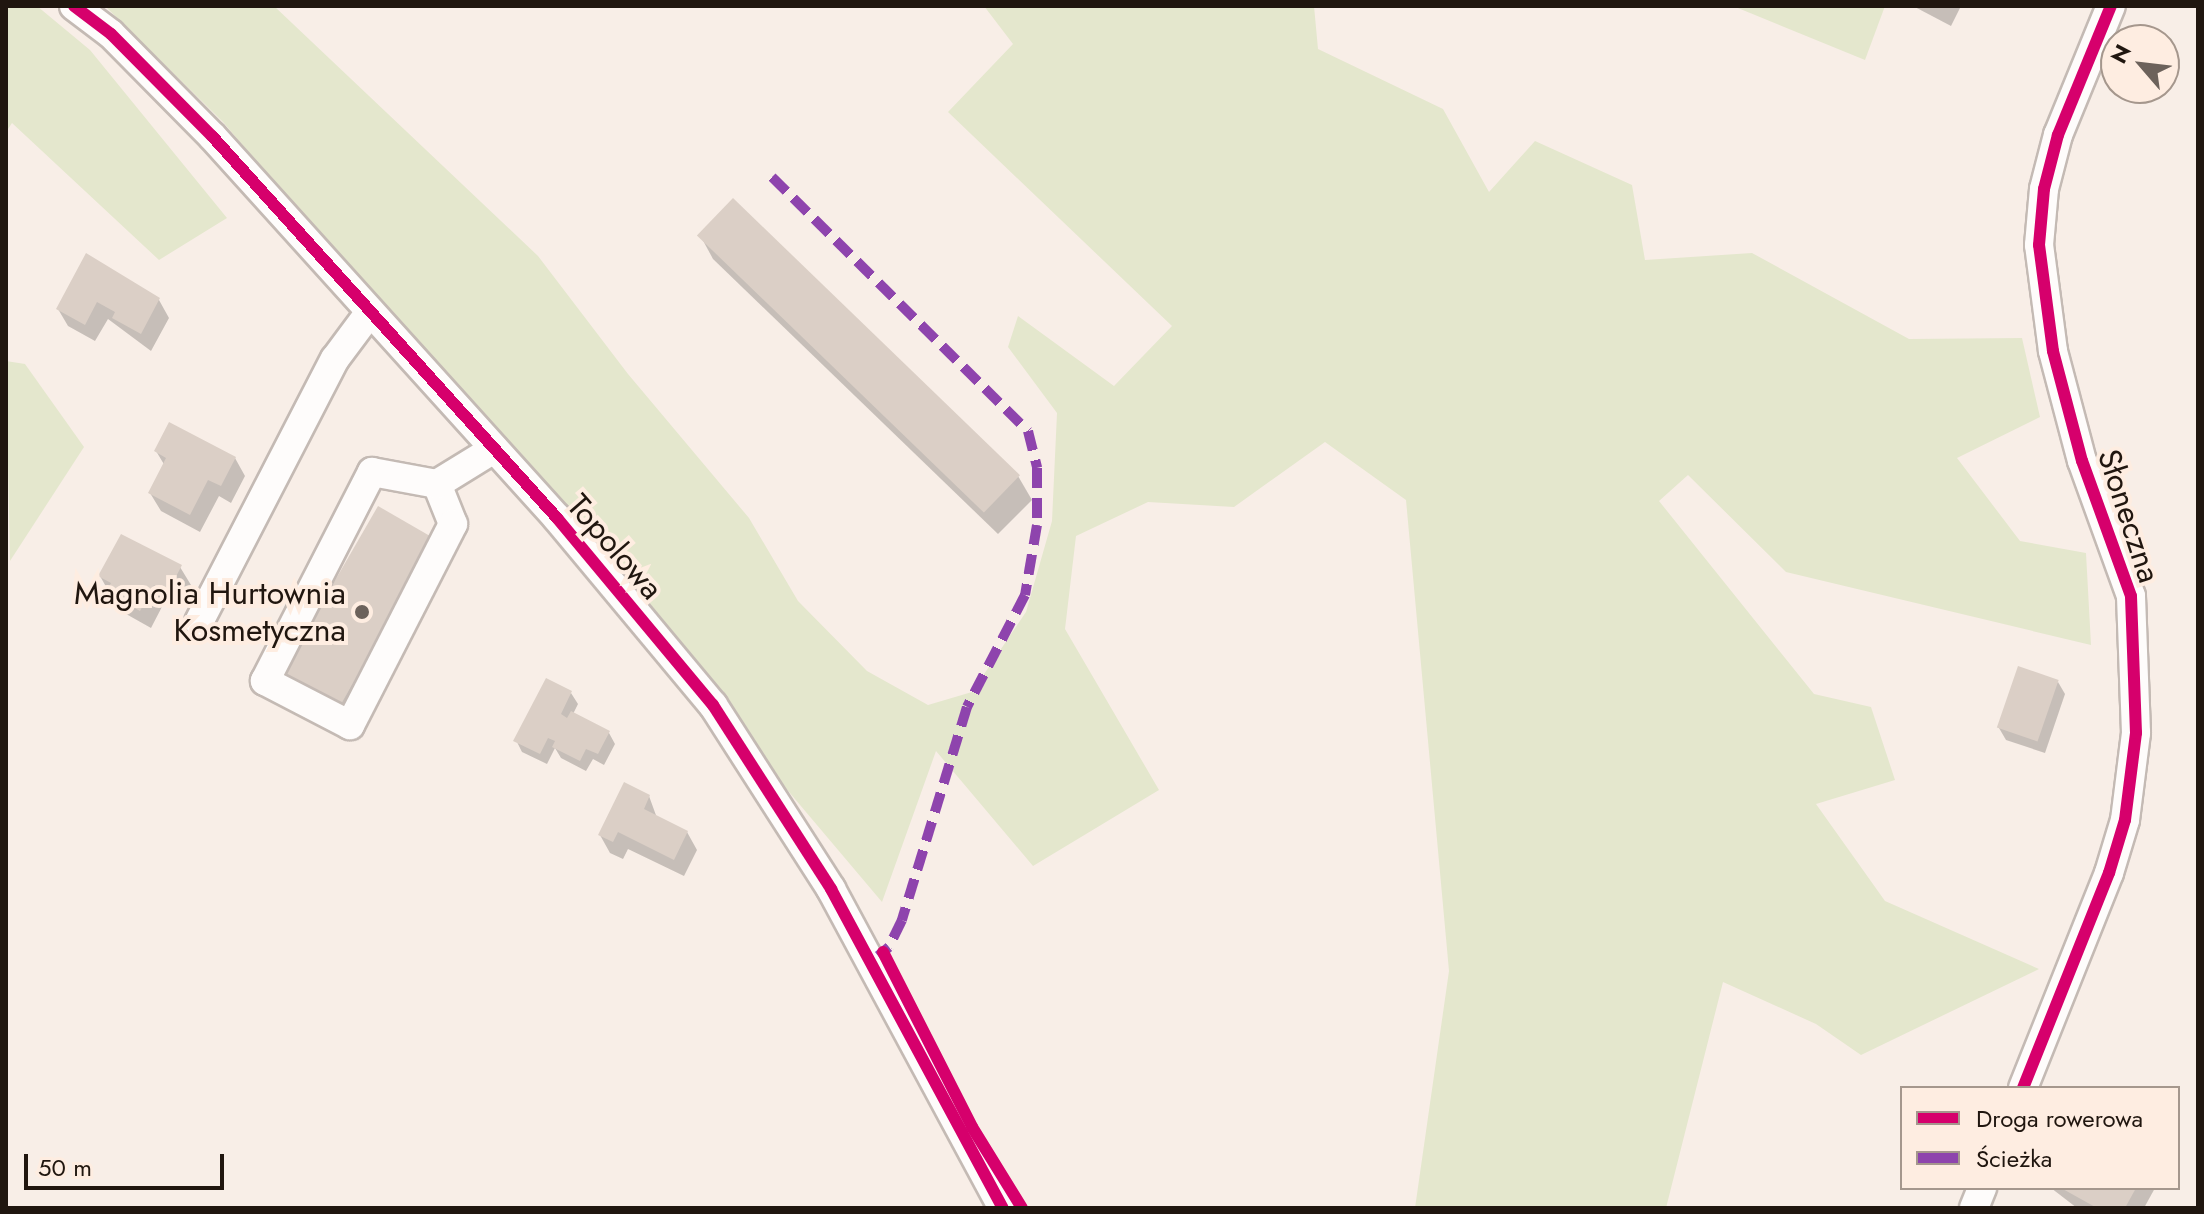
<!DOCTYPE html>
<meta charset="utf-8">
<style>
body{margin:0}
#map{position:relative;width:2204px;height:1214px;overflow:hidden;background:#f8eee7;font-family:Jost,sans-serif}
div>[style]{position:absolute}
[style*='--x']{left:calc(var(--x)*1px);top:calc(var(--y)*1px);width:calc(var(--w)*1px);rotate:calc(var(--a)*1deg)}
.green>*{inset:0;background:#e4e7cd}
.shadow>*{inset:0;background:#0003}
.building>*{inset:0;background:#dbcfc6;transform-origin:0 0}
.roads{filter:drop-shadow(2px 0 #c4bab4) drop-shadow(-2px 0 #c4bab4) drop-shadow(0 2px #c4bab4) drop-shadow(0 -2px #c4bab4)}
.minor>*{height:28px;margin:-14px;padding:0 14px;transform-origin:14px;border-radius:14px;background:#fefcfb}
.quiet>*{height:10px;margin-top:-5px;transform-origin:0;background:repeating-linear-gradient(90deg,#8e44ad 0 20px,transparent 0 30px)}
.cycleway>*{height:12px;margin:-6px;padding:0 6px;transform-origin:6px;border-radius:6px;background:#d6006c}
.dots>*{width:22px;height:22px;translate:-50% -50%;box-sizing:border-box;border:4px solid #feede1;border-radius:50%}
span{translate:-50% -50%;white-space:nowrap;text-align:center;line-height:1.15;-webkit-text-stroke:8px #feede1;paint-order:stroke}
.street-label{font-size:32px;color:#20160f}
.poi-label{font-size:32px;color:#20160f}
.right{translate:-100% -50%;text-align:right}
.frame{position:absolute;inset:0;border:8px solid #20160f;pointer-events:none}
.legend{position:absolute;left:1900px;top:1086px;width:280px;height:104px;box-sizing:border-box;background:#feede1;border:2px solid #a5978d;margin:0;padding:10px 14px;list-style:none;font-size:24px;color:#20160f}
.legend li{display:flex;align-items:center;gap:16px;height:40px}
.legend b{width:40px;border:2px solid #a5978d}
.north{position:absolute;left:2100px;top:24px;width:80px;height:80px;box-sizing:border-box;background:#feede1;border:2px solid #a5978d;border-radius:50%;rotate:298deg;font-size:22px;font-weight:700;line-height:32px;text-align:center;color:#20160f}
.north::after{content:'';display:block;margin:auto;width:28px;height:36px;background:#6c625b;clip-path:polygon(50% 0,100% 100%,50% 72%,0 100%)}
.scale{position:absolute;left:24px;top:1154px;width:200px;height:36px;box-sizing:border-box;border:4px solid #20160f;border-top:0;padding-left:10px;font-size:24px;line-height:28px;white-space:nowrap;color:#20160f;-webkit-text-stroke:6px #feede1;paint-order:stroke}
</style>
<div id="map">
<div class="green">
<i style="clip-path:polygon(6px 6px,37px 6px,90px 50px,227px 218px,159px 260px,12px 123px,6px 132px)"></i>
<i style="clip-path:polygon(105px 6px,274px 6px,538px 256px,628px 374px,749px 518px,798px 601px,867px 671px,928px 705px,972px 692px,1026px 612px,1052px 521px,1057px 413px,1008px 347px,1018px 316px,1114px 386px,1172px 326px,948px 112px,1013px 44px,984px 6px,1314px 6px,1318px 49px,1443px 109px,1489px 192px,1535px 141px,1632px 185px,1645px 260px,1752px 253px,1909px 339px,2022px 338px,2040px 417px,1957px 458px,2020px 541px,2086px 553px,2091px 645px,1786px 572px,1688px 475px,1659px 501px,1814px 694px,1871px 707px,1895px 780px,1816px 804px,1885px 901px,2039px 969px,1861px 1055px,1816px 1024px,1723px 982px,1666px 1208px,1415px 1208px,1449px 971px,1406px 500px,1325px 442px,1234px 507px,1148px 502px,1076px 536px,1065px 629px,1159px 790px,1033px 866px,936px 751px,882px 902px,223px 122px)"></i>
<i style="clip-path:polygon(1733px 6px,1885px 6px,1865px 60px)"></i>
<i style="clip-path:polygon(6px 361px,25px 364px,84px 447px,10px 561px)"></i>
</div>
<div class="shadow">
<i style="clip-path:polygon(1913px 6px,1961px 6px,1951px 26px)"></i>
<i style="clip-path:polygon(700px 235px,1018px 476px,1032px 500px,998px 534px,713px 259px)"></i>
<i style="clip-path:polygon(87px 256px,159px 300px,169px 318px,151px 351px,108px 319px,95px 341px,68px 326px,58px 309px)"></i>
<i style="clip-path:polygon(156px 451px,235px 458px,245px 476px,231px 503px,219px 496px,200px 532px,161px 511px,150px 493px,165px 466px)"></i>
<i style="clip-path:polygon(435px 542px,449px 566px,362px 737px,304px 708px)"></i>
<i style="clip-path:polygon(180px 567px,191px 585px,178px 608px,165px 601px,151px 628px,119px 610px,100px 576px)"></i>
<i style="clip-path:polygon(2058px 682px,2065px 694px,2045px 753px,2006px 740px,1999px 728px)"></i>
<i style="clip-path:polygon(571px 693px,578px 704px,573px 714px,609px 733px,615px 744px,604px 765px,593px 759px,586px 771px,561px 758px,555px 748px,547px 764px,522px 752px,516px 740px)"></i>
<i style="clip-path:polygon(649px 796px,657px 818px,687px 832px,697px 850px,684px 876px,628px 849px,623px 859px,610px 853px,600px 835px)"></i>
<i style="clip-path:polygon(2051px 1188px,2155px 1188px,2144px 1208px,2077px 1208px)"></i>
</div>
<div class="building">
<i style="left:733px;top:198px;width:399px;height:52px;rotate:44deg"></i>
<i style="clip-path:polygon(86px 253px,160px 298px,141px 334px,112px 318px,115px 312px,97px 302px,85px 325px,56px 309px)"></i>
<i style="clip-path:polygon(169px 422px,236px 457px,221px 486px,208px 480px,190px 515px,148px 493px,166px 458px,154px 451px)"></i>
<i style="left:378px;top:506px;width:67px;height:200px;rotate:30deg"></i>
<i style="clip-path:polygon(121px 534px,182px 565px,168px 592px,154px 585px,140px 611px,106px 592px,111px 583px,98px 576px)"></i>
<i style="left:2018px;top:666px;width:43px;height:65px;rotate:19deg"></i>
<i style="clip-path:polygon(546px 678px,572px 691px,561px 714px,567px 718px,571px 711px,610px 731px,598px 754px,586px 749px,580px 761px,552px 747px,555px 741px,548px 738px,540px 754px,513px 741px)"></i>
<i style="clip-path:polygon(624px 782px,650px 795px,644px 809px,688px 831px,674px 860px,618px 832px,613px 842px,598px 835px)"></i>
<i style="clip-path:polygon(2061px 1188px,2136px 1188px,2125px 1208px,2097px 1208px)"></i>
</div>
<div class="roads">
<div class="minor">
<i style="--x:74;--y:6;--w:46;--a:37.1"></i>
<i style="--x:111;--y:34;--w:144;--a:45.3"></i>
<i style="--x:212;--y:136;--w:515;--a:47.91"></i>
<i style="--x:557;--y:518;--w:244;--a:50.2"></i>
<i style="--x:713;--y:705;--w:219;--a:57.3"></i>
<i style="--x:831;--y:889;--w:362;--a:61.7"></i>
<i style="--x:437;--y:484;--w:43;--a:68.2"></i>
<i style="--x:453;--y:524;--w:226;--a:117.1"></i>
<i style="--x:350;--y:725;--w:96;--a:-152.6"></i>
<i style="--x:265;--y:681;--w:235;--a:-62.9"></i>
<i style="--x:372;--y:472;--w:66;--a:10.5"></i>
<i style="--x:437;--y:484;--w:67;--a:-31.6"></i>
<i style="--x:199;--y:622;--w:296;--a:-62.7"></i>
<i style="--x:335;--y:359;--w:59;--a:-53.3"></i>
<i style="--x:2023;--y:1088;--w:232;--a:-68.2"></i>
<i style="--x:2109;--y:873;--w:55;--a:-73.2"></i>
<i style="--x:2125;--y:820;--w:88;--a:-82.8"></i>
<i style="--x:2136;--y:733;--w:137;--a:-92.1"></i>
<i style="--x:2131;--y:596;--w:144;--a:-109.9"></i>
<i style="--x:2082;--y:461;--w:114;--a:-104.8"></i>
<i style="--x:2053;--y:351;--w:107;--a:-97.5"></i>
<i style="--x:2039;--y:245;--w:56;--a:-84.9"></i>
<i style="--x:2044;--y:189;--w:56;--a:-75.5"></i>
<i style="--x:2058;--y:135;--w:139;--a:-67.7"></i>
<i style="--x:1974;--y:1208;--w:22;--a:-68"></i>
</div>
</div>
<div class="quiet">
<i style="--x:772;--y:177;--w:361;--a:44.8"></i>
<i style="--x:1028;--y:431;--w:38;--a:76"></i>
<i style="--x:1037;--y:468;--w:57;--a:90"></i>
<i style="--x:1037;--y:525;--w:71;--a:99.7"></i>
<i style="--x:1025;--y:595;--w:126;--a:117.4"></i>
<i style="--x:967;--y:707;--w:223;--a:107"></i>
<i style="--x:902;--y:920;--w:30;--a:116"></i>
<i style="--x:889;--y:947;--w:14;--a:141"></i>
</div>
<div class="cycleway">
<i style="--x:74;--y:6;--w:46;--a:37.1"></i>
<i style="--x:111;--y:34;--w:144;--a:45.3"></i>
<i style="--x:212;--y:136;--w:515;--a:47.91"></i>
<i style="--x:557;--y:518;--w:244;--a:50.2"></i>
<i style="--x:713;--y:705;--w:219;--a:57.3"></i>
<i style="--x:831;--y:889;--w:362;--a:61.7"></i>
<i style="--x:883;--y:952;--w:196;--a:63"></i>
<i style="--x:972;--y:1127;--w:95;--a:58.3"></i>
<i style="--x:2023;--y:1088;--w:232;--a:-68.2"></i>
<i style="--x:2109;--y:873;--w:55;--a:-73.2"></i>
<i style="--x:2125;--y:820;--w:88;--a:-82.8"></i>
<i style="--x:2136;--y:733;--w:137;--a:-92.1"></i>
<i style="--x:2131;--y:596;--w:144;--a:-109.9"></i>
<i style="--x:2082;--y:461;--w:114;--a:-104.8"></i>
<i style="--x:2053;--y:351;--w:107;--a:-97.5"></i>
<i style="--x:2039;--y:245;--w:56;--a:-84.9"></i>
<i style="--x:2044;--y:189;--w:56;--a:-75.5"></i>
<i style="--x:2058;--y:135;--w:139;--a:-67.7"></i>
</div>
<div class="dots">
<i style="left:362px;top:612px;background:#6c625b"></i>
</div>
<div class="street-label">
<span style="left:2129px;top:516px;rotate:72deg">Słoneczna</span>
<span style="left:615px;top:547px;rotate:49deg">Topolowa</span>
</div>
<div class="poi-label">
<span class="right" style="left:346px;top:612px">Magnolia Hurtownia<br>Kosmetyczna</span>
</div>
<div class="frame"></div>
<ul class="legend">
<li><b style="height:10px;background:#d6006c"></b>Droga rowerowa</li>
<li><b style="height:10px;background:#8e44ad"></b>Ścieżka</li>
</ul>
<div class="north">N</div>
<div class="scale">50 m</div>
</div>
